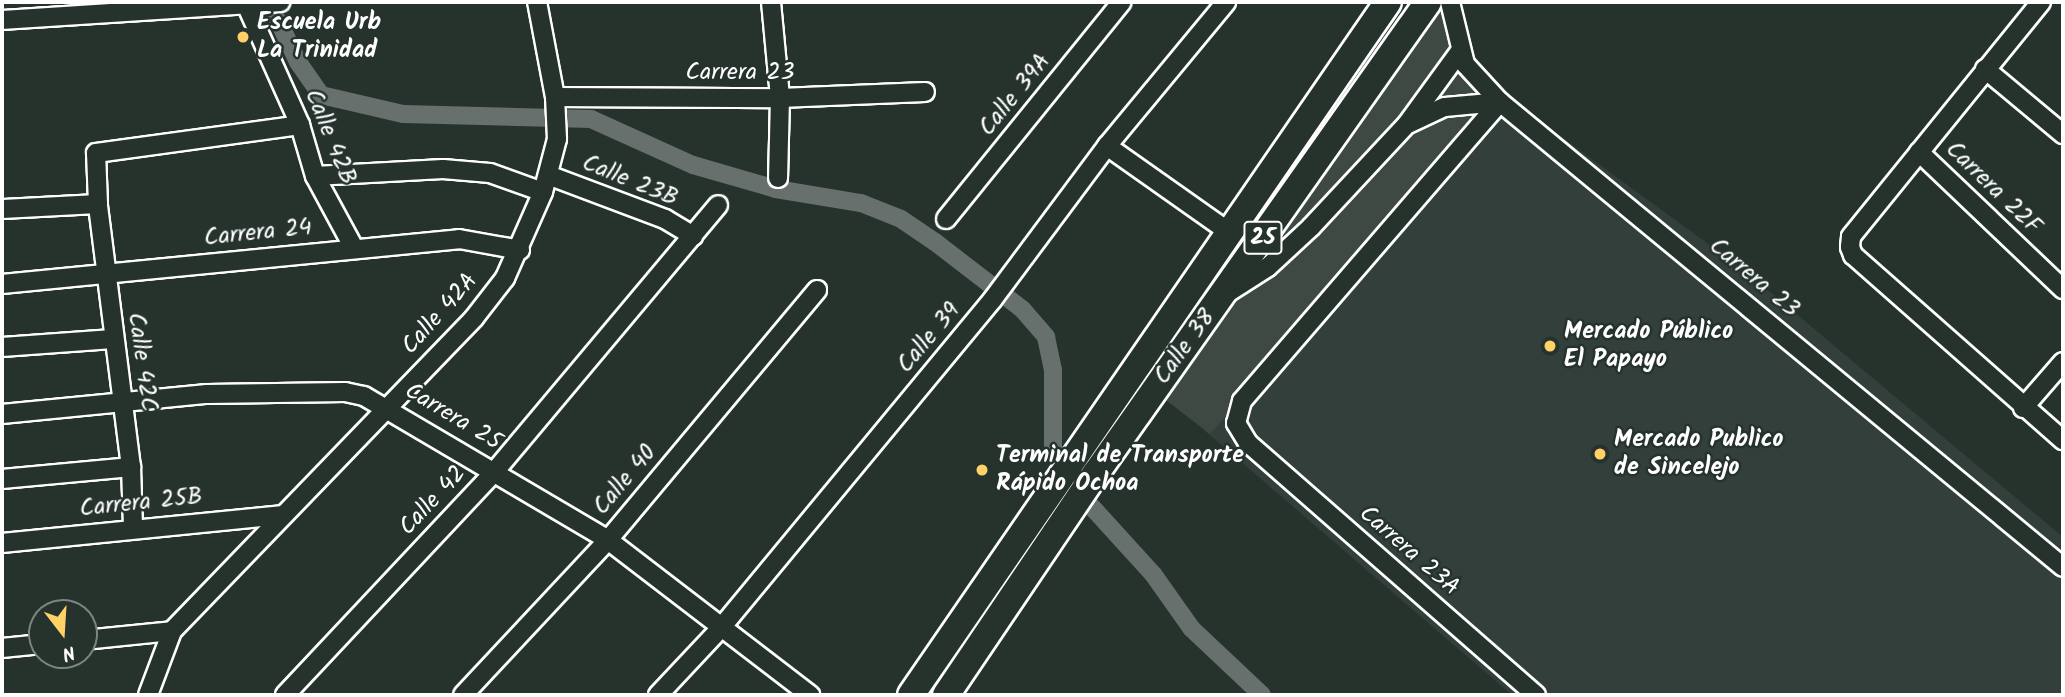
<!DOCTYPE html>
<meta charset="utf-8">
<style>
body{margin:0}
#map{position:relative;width:2065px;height:697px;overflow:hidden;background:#26332d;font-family:Kalam,sans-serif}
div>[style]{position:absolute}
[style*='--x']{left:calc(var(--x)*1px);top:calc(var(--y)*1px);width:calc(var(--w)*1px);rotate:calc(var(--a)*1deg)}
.built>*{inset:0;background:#333f3a}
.green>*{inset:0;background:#3e4944}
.canal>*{height:18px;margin:-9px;padding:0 9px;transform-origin:9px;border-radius:9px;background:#67706c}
.roads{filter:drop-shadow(2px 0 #fff) drop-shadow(-2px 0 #fff) drop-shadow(0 2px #fff) drop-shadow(0 -2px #fff)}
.minor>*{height:18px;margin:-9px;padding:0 9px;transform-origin:9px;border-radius:9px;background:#26332d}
.highway>*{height:26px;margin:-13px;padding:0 13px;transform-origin:13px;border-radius:13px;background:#26332d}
.dots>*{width:19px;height:19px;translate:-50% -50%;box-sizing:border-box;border:4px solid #26332d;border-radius:50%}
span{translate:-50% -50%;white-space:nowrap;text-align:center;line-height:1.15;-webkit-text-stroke:5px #26332d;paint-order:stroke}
.shield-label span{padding:2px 5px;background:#26332d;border:2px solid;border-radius:5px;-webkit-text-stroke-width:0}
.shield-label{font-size:23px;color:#fff;font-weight:700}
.poi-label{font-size:24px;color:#fff;font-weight:700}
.left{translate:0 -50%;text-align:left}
.street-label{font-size:24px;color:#fff}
.frame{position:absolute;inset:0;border:4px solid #fff;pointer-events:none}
.north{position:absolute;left:28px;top:599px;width:70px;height:70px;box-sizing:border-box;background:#26332d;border:2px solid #7d8581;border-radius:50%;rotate:163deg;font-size:19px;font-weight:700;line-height:28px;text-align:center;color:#fff}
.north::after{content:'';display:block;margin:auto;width:24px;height:32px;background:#ffd166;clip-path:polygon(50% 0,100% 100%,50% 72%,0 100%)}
</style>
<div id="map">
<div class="built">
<i style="clip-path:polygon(1494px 88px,1740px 267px,2063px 537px,2063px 695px,1512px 695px,1197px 424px)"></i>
</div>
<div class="green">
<i style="clip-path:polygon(1428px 2px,1450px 2px,1460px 51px,1500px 102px,1210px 434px,1154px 391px)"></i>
</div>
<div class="canal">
<i style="--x:261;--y:2;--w:27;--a:48"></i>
<i style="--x:279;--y:22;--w:44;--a:64.6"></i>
<i style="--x:298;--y:62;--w:40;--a:55.1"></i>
<i style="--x:321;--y:95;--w:84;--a:13"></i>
<i style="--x:403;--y:114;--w:188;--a:1.5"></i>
<i style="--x:591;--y:119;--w:112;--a:24.3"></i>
<i style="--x:693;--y:165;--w:86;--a:16.1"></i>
<i style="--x:776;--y:189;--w:86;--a:9.4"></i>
<i style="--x:861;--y:203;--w:43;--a:21.8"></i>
<i style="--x:901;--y:219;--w:41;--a:34.1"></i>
<i style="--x:935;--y:242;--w:110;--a:37.6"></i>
<i style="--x:1022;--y:309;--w:37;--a:49"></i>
<i style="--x:1046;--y:337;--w:34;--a:78"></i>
<i style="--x:1053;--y:370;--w:79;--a:90"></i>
<i style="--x:1053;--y:449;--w:39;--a:63"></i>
<i style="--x:1071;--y:484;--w:122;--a:47.7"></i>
<i style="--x:1153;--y:574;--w:67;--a:54.7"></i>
<i style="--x:1192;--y:629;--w:96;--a:43.3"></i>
</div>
<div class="roads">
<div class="minor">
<i style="--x:771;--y:2;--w:96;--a:84.6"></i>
<i style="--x:780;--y:98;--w:80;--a:91.4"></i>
<i style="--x:1450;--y:2;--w:64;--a:76.4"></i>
<i style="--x:1465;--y:64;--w:52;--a:47.4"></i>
<i style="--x:1500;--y:102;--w:730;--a:39.55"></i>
<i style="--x:2041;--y:2;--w:302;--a:129"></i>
<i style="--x:1851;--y:237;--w:10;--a:96"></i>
<i style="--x:1850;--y:247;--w:9;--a:69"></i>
<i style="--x:1853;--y:255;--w:280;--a:41.4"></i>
<i style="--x:246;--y:4;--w:133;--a:65.9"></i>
<i style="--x:300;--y:125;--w:53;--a:73.6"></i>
<i style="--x:315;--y:176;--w:82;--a:61.6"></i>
<i style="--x:2;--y:20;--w:279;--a:-3.7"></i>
<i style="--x:1985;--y:69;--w:102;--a:39.8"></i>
<i style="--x:555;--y:97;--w:225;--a:0.3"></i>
<i style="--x:780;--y:98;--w:145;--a:-2.4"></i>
<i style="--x:1500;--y:102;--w:395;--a:130.8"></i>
<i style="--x:1242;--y:401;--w:23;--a:105"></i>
<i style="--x:1236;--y:423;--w:23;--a:59"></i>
<i style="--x:1248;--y:443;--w:383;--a:41.2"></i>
<i style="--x:1410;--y:123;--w:38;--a:-25"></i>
<i style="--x:1445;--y:107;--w:55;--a:-5.2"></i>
<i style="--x:1107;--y:146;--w:149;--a:35.2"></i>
<i style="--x:1919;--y:152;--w:199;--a:43.6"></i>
<i style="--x:548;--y:175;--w:125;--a:20.6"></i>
<i style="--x:665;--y:219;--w:33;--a:31"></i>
<i style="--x:315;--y:176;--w:128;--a:-3.1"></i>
<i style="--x:443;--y:169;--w:47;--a:4.9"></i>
<i style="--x:490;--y:173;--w:56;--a:19.7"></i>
<i style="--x:2;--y:209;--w:96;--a:-3"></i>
<i style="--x:946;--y:219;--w:279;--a:-51"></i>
<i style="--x:2;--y:284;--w:459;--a:-5.6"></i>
<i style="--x:459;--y:239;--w:62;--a:10.2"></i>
<i style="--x:1229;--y:292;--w:46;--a:-32.7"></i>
<i style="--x:1268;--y:267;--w:59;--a:-42.9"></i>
<i style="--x:1311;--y:227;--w:141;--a:-47"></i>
<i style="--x:1407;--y:124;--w:90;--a:-54"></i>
<i style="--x:2;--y:347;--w:111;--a:-4.1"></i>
<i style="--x:2023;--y:408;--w:61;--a:-49"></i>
<i style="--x:2;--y:414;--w:206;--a:-5.6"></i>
<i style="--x:207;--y:394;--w:138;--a:-0.8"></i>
<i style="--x:345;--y:392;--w:19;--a:12"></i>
<i style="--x:364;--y:396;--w:283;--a:30.5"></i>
<i style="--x:608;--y:540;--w:255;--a:37.5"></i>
<i style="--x:2;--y:479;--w:130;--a:-5.3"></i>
<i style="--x:133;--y:527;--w:60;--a:-91.9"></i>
<i style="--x:131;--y:467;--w:265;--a:-97.2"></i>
<i style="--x:98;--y:204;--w:51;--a:-92.2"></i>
<i style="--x:96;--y:153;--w:206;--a:-7.8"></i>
<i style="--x:2;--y:543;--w:283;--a:-5.7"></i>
<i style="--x:84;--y:640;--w:88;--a:-5.8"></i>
<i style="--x:2;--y:648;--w:40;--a:-5.7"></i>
<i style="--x:148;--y:695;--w:68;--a:-69.4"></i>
<i style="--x:172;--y:631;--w:435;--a:-46"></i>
<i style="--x:474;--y:318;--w:51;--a:-52.2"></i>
<i style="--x:505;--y:278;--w:94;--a:-66.2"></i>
<i style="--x:543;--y:192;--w:55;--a:-75.2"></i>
<i style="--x:557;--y:139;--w:42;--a:-92.7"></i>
<i style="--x:555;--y:97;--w:97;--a:-100.7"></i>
<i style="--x:285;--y:695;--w:307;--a:-46.8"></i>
<i style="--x:495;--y:471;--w:347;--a:-50"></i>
<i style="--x:463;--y:695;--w:212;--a:-46.9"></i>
<i style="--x:608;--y:540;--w:326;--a:-50.1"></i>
<i style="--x:658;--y:695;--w:91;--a:-46.8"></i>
<i style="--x:720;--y:629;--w:428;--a:-50.4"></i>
<i style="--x:993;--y:299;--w:191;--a:-53.3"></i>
<i style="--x:1107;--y:146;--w:187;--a:-50.4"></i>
</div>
<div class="highway">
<i style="--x:911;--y:695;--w:841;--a:-55.46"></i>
<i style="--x:946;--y:695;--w:268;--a:-56"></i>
<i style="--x:1096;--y:473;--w:576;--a:-54.82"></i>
</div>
</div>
<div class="dots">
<i style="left:243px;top:37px;background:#ffd166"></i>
<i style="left:1550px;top:346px;background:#ffd166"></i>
<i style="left:1600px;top:454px;background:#ffd166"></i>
<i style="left:982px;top:470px;background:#ffd166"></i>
</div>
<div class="shield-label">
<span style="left:1263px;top:238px">25</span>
</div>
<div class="poi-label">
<span class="left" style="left:257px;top:37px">Escuela Urb<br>La Trinidad</span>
<span class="left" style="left:1564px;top:346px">Mercado Público<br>El Papayo</span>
<span class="left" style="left:1614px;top:454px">Mercado Publico<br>de Sincelejo</span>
<span class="left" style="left:996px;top:470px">Terminal de Transporte<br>Rápido Ochoa</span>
</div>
<div class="street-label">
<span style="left:740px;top:73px">Carrera 23</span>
<span style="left:1015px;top:95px;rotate:-51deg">Calle 39A</span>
<span style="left:330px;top:137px;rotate:68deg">Calle 42B</span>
<span style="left:630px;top:181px;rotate:22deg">Calle 23B</span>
<span style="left:1993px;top:188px;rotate:44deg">Carrera 22F</span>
<span style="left:258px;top:233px;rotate:-6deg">Carrera 24</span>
<span style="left:1754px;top:278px;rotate:40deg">Carrera 23</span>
<span style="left:440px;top:314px;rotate:-48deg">Calle 42A</span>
<span style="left:929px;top:338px;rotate:-50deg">Calle 39</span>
<span style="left:1185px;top:347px;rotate:-54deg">Calle 38</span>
<span style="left:142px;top:362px;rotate:82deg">Calle 42C</span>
<span style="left:453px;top:417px;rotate:31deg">Carrera 25</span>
<span style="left:625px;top:480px;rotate:-50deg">Calle 40</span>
<span style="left:433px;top:501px;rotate:-47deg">Calle 42</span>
<span style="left:141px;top:503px;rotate:-6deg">Carrera 25B</span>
<span style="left:1409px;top:551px;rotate:41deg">Carrera 23A</span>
</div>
<div class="frame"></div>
<div class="north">N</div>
</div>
